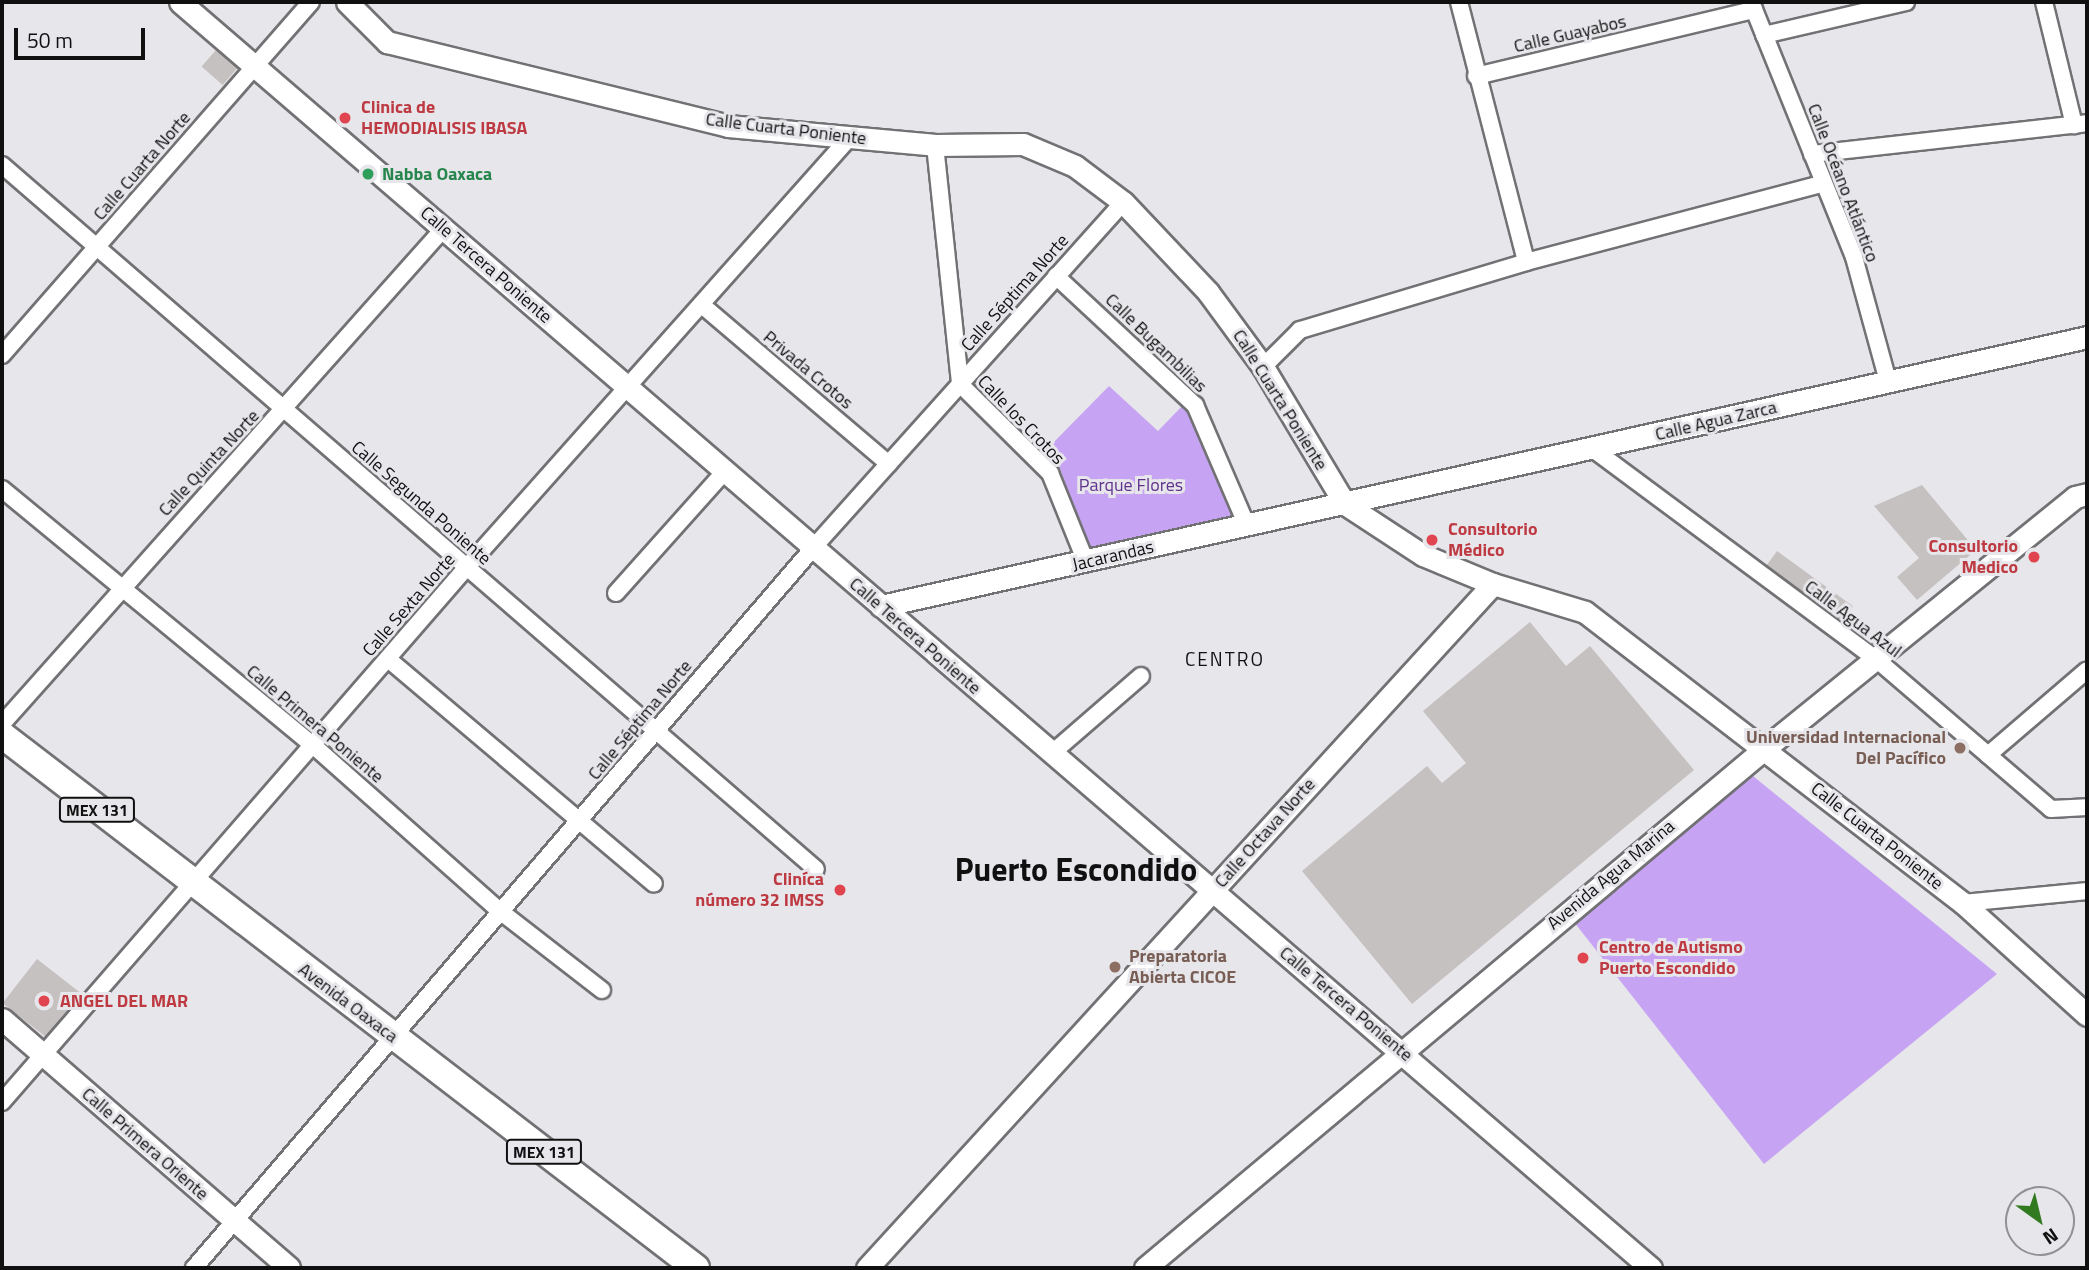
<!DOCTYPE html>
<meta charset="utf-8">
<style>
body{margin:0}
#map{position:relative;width:2089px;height:1270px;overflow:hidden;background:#e7e6ea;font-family:"Titillium Web",sans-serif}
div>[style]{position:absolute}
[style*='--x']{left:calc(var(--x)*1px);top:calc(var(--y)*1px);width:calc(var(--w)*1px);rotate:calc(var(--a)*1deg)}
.green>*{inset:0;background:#c7a4f3}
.building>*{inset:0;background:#c6c1c1;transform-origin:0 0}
.roads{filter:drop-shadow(2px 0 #727174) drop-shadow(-2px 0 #727174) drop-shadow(0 2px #727174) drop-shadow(0 -2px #727174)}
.minor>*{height:16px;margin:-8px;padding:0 8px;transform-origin:8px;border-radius:8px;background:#fff}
.tertiary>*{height:21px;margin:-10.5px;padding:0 10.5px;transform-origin:10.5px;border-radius:10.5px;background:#fff}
.primary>*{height:26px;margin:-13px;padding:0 13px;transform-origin:13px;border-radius:13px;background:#fff}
.dots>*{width:19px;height:19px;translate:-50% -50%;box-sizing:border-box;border:4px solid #e7e6ea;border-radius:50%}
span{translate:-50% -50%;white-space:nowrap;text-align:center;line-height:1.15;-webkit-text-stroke:6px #e7e6ea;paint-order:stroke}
.shield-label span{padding:2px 5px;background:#e7e6ea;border:2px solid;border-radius:5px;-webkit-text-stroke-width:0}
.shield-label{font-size:16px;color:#111011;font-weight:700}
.street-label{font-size:18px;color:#111011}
.health-label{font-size:18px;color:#be3a42;font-weight:700}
.left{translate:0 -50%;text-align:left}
.right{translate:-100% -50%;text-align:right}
.leisure-label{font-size:18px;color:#27864d;font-weight:700}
.park-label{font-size:18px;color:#60328d}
.education-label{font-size:18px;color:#785e54;font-weight:700}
.neighbourhood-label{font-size:19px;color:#111011;letter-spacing:2px}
.town-label{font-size:32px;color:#111011;font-weight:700}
.frame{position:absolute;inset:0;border:4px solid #111011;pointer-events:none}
.north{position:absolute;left:2005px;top:1186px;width:70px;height:70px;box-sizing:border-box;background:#e7e6ea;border:2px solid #919093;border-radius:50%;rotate:146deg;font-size:19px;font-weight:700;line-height:28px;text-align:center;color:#111011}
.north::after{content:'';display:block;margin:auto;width:24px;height:32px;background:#327a1f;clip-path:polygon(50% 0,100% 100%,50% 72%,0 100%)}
.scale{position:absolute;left:14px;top:28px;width:131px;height:32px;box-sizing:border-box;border:4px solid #111011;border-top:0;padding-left:9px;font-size:21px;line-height:24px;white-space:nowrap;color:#111011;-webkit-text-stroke:5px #e7e6ea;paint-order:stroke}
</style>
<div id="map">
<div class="green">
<i style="clip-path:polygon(1109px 386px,1158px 431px,1187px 401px,1240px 522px,1089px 556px,1052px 444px)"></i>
<i style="clip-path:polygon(1753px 776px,1997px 974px,1764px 1164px,1574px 922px)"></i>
</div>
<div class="building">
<i style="left:216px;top:50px;width:28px;height:22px;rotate:41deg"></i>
<i style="clip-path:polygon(1922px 485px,1976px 550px,1917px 600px,1897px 577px,1919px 558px,1874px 506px)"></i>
<i style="left:1777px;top:551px;width:94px;height:18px;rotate:36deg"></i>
<i style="clip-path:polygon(1530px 622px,1566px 666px,1590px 646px,1694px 770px,1412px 1004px,1302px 871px,1427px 766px,1442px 783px,1466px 763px,1423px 711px)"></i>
<i style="left:37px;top:959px;width:57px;height:56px;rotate:38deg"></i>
</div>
<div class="roads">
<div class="minor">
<i style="--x:1459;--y:2;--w:268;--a:75.5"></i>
<i style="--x:1751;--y:2;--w:275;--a:68"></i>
<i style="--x:1854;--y:257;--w:129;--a:74.7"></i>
<i style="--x:2044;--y:2;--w:127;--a:76.3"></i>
<i style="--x:1764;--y:35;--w:146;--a:-13.1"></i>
<i style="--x:1476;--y:76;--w:286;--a:-13.4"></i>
<i style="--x:935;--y:145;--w:240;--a:84"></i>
<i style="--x:960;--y:384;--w:127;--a:44.7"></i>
<i style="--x:1050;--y:473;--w:96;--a:68"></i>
<i style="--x:1812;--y:154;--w:277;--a:-6.4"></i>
<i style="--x:2;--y:165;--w:1076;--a:40.86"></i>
<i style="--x:1056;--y:276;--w:190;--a:42.9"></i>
<i style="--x:1195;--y:405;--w:132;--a:66.7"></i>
<i style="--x:702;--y:305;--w:245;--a:40.4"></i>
<i style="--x:2;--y:355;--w:469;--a:-48.8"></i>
<i style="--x:1263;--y:367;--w:52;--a:-45"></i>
<i style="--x:1300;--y:330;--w:236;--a:-16.7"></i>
<i style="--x:1526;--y:262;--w:308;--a:-14.8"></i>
<i style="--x:1593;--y:449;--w:352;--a:36.6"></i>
<i style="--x:1876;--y:659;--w:230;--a:40.6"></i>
<i style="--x:2051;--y:809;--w:36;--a:-3"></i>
<i style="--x:2;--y:489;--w:406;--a:39.5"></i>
<i style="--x:315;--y:747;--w:247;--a:41.6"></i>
<i style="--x:500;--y:911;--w:129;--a:37.8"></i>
<i style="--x:616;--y:593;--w:162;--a:-48.2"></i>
<i style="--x:388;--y:659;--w:348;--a:40.2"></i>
<i style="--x:2;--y:724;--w:664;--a:-48.29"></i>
<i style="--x:1051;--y:754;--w:119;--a:-40.9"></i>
<i style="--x:1988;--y:755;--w:130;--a:-40.6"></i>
<i style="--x:1963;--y:903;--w:125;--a:-5.5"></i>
<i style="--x:2;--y:1102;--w:707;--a:-49.01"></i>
<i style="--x:466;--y:568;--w:577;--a:-48.3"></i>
<i style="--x:194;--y:1268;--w:950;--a:-49.31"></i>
<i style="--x:813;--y:548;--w:465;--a:-48.1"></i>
</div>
<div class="tertiary">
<i style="--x:180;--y:2;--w:1941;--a:40.72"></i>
<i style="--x:347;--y:2;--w:57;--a:45"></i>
<i style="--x:387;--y:42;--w:351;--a:13.8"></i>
<i style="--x:728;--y:126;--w:208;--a:5.2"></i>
<i style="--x:935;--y:145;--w:88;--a:-0.7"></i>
<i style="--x:1023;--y:144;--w:56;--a:22.9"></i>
<i style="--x:1075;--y:166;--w:60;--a:36.9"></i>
<i style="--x:1123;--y:202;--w:124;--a:46.6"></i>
<i style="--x:1208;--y:292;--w:93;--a:53.7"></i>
<i style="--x:1263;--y:367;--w:160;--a:59.1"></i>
<i style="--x:1345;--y:504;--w:93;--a:33.2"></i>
<i style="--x:1423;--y:555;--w:76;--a:22.5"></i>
<i style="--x:1493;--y:584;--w:96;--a:16.9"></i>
<i style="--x:1585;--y:612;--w:477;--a:37.6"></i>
<i style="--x:1963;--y:903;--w:167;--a:42.1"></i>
<i style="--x:881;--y:606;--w:1236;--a:-12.57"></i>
<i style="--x:2;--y:1019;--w:380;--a:40.9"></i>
<i style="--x:867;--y:1268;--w:927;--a:-47.54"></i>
<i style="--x:1145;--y:1268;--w:808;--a:-39.98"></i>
<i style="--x:1764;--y:749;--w:400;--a:-39"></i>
<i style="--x:2075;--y:497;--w:12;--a:-14"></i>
</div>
<div class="primary">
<i style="--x:2;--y:735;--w:875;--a:37.52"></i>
</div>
</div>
<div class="dots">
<i style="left:345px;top:118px;background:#e0444e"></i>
<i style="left:368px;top:174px;background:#2e9e5b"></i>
<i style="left:1432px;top:540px;background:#e0444e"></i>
<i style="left:2034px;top:557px;background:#e0444e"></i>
<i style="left:1960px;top:748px;background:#8d6e63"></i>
<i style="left:840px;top:890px;background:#e0444e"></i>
<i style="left:1583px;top:958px;background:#e0444e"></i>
<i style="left:1115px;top:967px;background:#8d6e63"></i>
<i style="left:44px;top:1001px;background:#e0444e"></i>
</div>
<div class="shield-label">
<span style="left:97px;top:810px">MEX 131</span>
<span style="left:544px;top:1152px">MEX 131</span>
</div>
<div class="street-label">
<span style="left:1570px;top:34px;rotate:-13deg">Calle Guayabos</span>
<span style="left:786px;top:129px;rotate:7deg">Calle Cuarta Poniente</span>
<span style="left:142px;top:166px;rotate:-49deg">Calle Cuarta Norte</span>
<span style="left:1843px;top:183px;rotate:69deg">Calle Océano Atlántico</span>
<span style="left:486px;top:265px;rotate:41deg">Calle Tercera Poniente</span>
<span style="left:1015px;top:293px;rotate:-48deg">Calle Séptima Norte</span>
<span style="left:1156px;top:343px;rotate:44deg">Calle Bugambilias</span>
<span style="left:808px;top:370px;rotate:40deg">Privada Crotos</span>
<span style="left:1280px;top:400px;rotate:58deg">Calle Cuarta Poniente</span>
<span style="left:1021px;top:420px;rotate:46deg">Calle los Crotos</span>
<span style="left:1716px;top:421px;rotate:-13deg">Calle Agua Zarca</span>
<span style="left:209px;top:463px;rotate:-47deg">Calle Quinta Norte</span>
<span style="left:421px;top:503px;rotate:41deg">Calle Segunda Poniente</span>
<span style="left:1113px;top:556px;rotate:-13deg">Jacarandas</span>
<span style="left:409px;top:605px;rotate:-49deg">Calle Sexta Norte</span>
<span style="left:1853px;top:619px;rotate:37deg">Calle Agua Azul</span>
<span style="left:915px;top:636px;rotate:41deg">Calle Tercera Poniente</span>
<span style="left:640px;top:720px;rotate:-50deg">Calle Séptima Norte</span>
<span style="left:315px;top:724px;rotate:40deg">Calle Primera Poniente</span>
<span style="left:1265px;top:833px;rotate:-48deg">Calle Octava Norte</span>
<span style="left:1877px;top:836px;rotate:38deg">Calle Cuarta Poniente</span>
<span style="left:1611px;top:875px;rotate:-40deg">Avenida Agua Marina</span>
<span style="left:348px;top:1003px;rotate:37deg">Avenida Oaxaca</span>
<span style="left:1346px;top:1004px;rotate:40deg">Calle Tercera Poniente</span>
<span style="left:145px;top:1144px;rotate:41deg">Calle Primera Oriente</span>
</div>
<div class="health-label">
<span class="left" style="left:361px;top:118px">Clinica de<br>HEMODIALISIS IBASA</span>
<span class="left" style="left:1448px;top:540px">Consultorio<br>Médico</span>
<span class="right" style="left:2018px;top:557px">Consultorio<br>Medico</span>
<span class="right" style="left:824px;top:890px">Cliníca<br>número 32 IMSS</span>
<span class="left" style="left:1599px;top:958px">Centro de Autismo<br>Puerto Escondido</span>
<span class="left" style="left:60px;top:1001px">ANGEL DEL MAR</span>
</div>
<div class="leisure-label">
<span class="left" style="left:382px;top:174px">Nabba Oaxaca</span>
</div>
<div class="park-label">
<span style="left:1131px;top:485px">Parque Flores</span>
</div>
<div class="education-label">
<span class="right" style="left:1946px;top:748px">Universidad Internacional<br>Del Pacífico</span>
<span class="left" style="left:1129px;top:967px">Preparatoria<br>Abierta CICOE</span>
</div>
<div class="neighbourhood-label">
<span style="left:1225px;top:659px">CENTRO</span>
</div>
<div class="town-label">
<span style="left:1076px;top:869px">Puerto Escondido</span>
</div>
<div class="frame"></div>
<div class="north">N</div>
<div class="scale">50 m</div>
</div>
